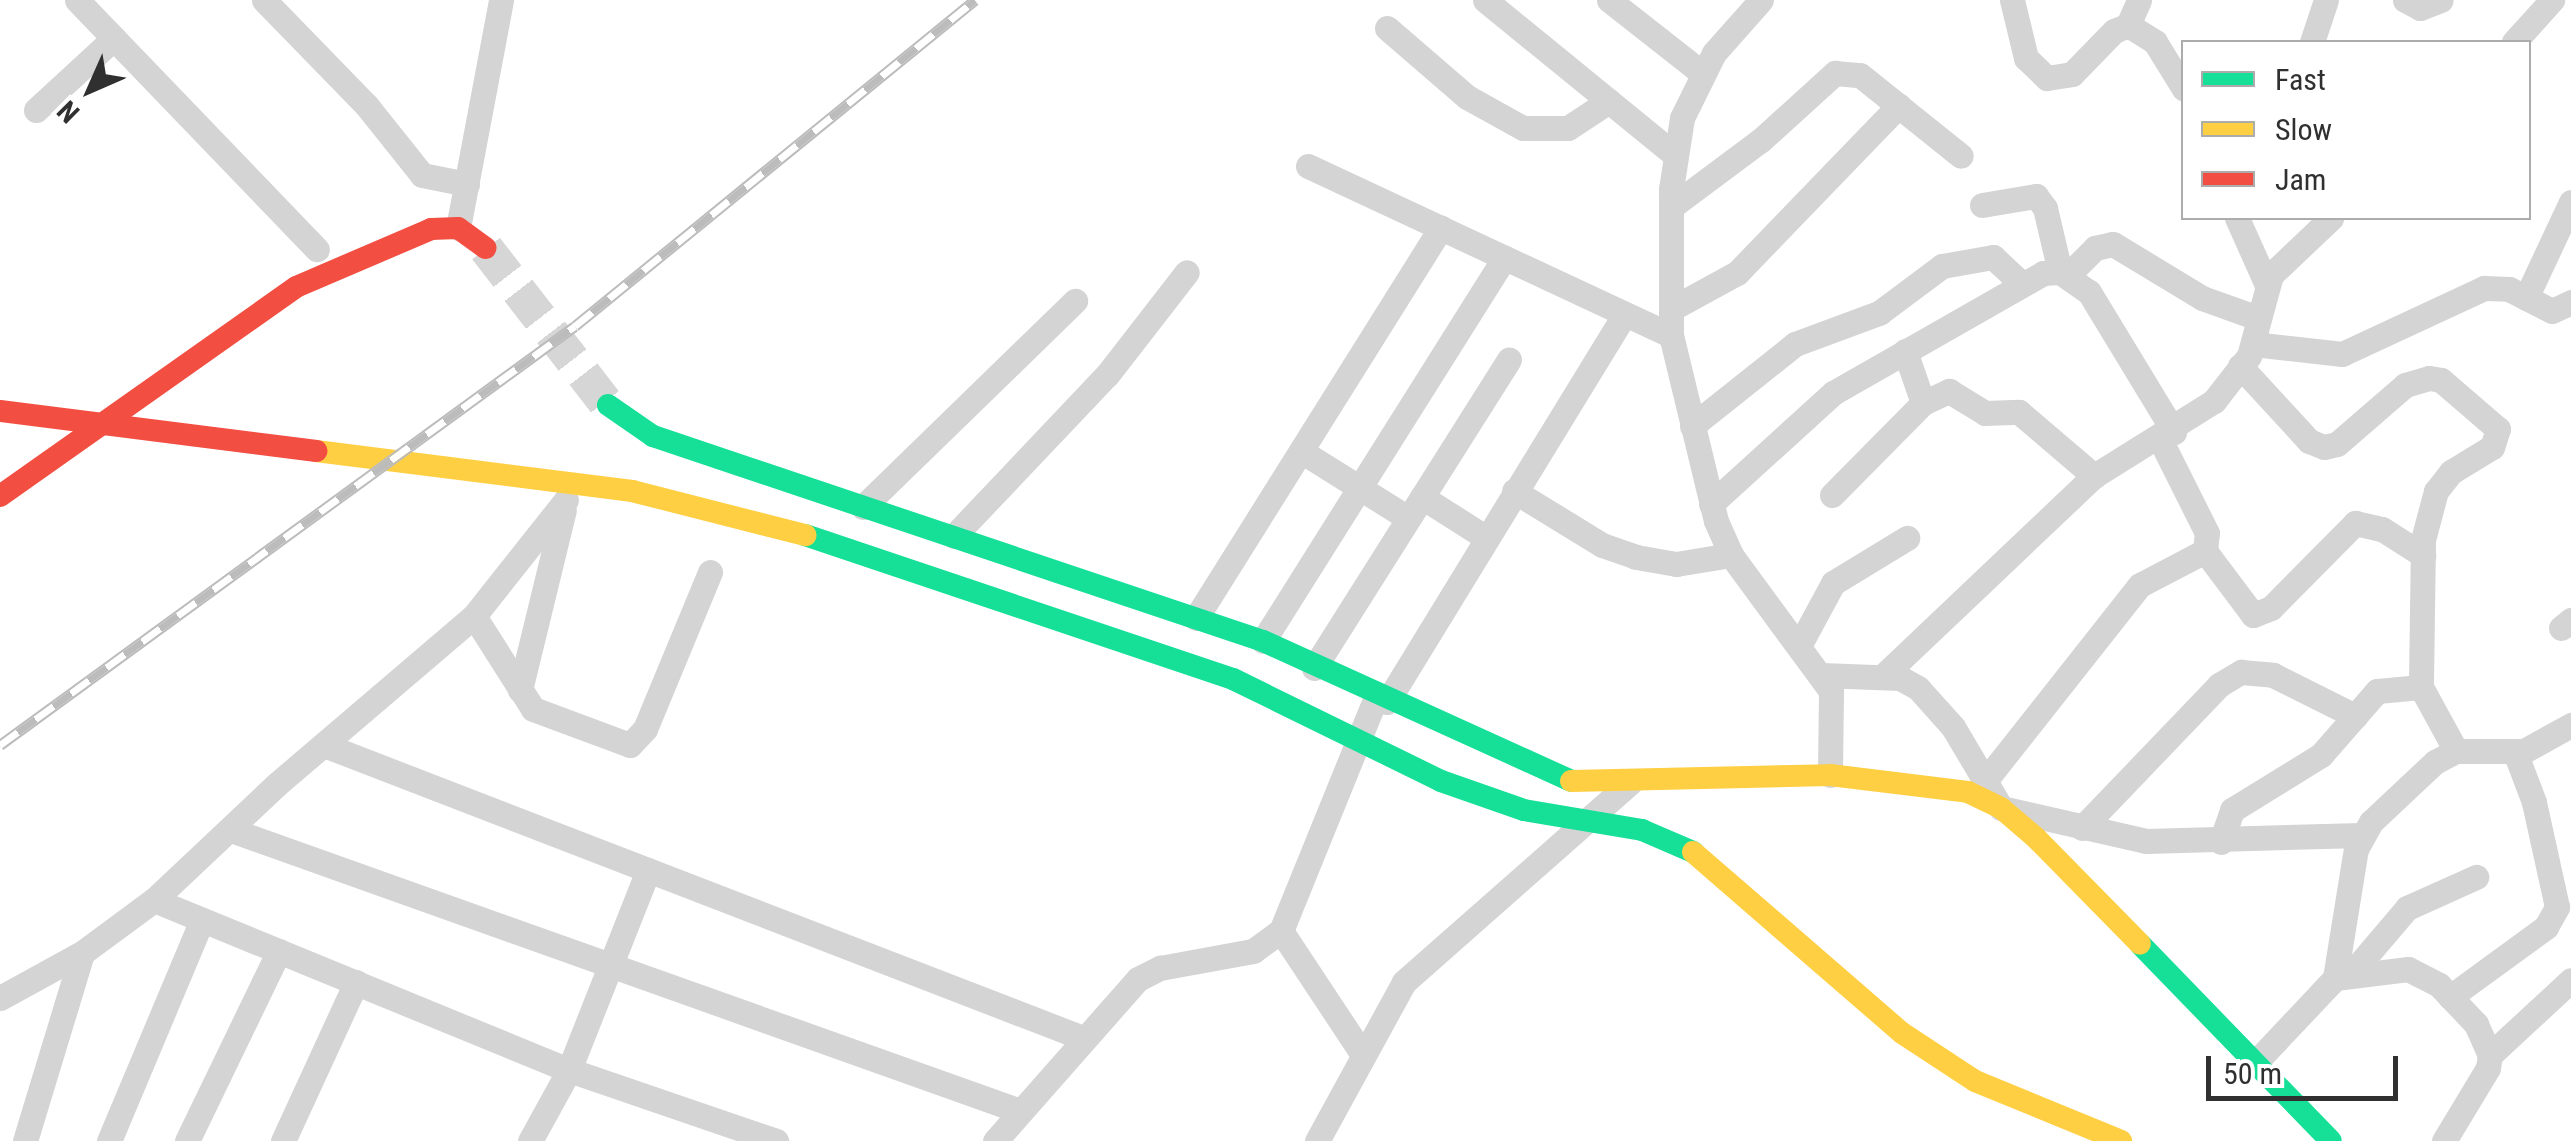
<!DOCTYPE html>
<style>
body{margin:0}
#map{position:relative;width:2571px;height:1141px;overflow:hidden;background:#fff;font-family:"Roboto Condensed",sans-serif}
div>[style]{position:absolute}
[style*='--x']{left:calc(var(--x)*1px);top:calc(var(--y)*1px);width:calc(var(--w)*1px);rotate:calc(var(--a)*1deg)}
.secondary-tunnel>*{height:35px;margin-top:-17.5px;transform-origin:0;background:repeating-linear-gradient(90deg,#d6d6d6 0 35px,transparent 0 53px)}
.street>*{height:25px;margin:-12.5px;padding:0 12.5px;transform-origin:12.5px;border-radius:12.5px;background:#d4d4d4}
.fast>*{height:22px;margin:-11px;padding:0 11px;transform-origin:11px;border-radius:11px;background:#16e098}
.slow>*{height:22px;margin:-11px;padding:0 11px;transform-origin:11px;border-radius:11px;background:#ffcf43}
.jam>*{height:22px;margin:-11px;padding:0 11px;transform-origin:11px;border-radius:11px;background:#f24e42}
.rail>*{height:11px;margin-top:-5.5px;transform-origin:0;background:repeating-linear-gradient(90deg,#fff 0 22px,#bcbcbc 0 44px);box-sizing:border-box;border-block:2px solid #bcbcbc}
span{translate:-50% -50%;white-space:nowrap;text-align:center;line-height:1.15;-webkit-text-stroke:10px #fff;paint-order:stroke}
.legend{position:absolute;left:2181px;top:40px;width:350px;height:180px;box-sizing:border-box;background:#fff;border:2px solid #acacac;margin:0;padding:12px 18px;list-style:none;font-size:30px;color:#303030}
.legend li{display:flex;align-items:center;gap:20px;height:50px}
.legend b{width:50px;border:2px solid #acacac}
.north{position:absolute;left:40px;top:40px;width:100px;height:100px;-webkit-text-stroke:8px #fff;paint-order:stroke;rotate:225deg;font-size:28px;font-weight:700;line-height:40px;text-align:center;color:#303030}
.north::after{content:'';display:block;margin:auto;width:35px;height:45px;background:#303030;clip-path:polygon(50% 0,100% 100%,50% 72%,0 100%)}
.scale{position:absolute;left:2206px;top:1056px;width:192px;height:45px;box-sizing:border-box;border:5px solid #303030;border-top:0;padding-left:12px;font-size:30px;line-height:35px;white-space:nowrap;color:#303030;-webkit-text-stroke:8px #fff;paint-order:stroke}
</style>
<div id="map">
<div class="secondary-tunnel">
<i style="--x:486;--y:248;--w:199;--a:52.2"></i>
</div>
<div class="street">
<i style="--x:77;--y:0;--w:346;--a:46.1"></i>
<i style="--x:264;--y:0;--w:148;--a:45.8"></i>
<i style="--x:367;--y:106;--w:88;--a:51.4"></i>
<i style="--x:422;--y:175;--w:46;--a:11.3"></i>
<i style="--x:1485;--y:0;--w:245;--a:39.2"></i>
<i style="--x:1609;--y:0;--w:118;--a:38.1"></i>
<i style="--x:1761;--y:0;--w:71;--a:131.6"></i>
<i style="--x:1714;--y:53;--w:72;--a:116.2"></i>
<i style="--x:1682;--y:118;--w:72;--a:98.8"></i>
<i style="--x:1671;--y:189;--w:146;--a:90"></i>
<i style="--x:1671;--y:335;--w:191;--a:76.4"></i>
<i style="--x:1716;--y:521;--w:37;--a:66"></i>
<i style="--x:1731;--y:555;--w:169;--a:53.7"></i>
<i style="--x:1831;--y:691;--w:84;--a:90.7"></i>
<i style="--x:2012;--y:0;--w:60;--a:76.4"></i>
<i style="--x:2026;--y:58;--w:29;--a:44"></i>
<i style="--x:2047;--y:78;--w:25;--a:-9"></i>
<i style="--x:2072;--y:74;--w:60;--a:-45.7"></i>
<i style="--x:2114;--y:31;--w:15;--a:-23"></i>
<i style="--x:2128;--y:25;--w:32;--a:32"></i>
<i style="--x:2155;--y:42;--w:55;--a:58.3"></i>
<i style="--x:2405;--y:0;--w:17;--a:28"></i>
<i style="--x:2420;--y:8;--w:22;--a:-21"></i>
<i style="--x:2128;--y:25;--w:27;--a:-66"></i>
<i style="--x:1387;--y:28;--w:106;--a:40.8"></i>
<i style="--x:1467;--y:97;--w:64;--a:29"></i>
<i style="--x:1523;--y:128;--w:45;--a:0"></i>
<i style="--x:1568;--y:128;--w:49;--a:-33.4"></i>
<i style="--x:2312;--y:42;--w:44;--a:-71.6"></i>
<i style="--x:2514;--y:42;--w:57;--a:-47.9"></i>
<i style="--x:36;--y:110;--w:106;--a:-42.7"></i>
<i style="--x:1308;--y:166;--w:400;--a:25"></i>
<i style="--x:1982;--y:205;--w:55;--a:-9.5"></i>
<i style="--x:2036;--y:196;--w:15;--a:53"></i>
<i style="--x:2045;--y:208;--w:66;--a:76.8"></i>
<i style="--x:1671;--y:207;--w:112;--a:-36.7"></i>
<i style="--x:1761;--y:140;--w:100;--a:-42.2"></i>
<i style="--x:1835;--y:73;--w:25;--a:5"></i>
<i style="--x:1860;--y:75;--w:129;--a:38.7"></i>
<i style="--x:2237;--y:218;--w:73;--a:65.9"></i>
<i style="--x:458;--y:228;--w:232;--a:-79.3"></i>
<i style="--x:2067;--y:276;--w:40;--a:-45"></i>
<i style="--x:2095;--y:248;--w:18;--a:-13"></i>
<i style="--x:2113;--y:244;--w:104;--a:31.2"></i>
<i style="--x:2202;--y:298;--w:59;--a:19.7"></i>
<i style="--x:2526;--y:298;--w:106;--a:-64.9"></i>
<i style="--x:1671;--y:309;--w:75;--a:-28.6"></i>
<i style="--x:1737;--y:273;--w:233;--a:-46"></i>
<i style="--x:2253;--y:344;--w:90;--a:6.4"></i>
<i style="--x:2342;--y:354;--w:157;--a:-24.9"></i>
<i style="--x:2484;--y:288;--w:25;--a:2"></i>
<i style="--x:2509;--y:289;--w:48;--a:27.1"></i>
<i style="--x:2552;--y:311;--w:21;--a:-25"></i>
<i style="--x:1905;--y:351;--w:55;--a:70.9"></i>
<i style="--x:2240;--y:366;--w:102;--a:47.4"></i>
<i style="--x:2309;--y:441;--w:16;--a:22"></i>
<i style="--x:2324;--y:447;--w:13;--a:-13"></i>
<i style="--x:2337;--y:444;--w:90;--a:-40.9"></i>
<i style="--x:2405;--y:385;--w:25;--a:-16"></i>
<i style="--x:2429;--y:378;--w:12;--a:9"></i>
<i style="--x:2441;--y:380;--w:75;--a:40.7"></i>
<i style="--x:2498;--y:429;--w:19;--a:108"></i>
<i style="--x:2492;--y:447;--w:48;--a:148.6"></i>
<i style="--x:2451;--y:472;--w:24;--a:128"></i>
<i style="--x:2436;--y:491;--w:51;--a:104.9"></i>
<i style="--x:2423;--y:540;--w:147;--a:90.8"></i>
<i style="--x:2421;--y:687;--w:73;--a:61.3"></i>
<i style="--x:1692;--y:426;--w:132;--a:-38.5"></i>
<i style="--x:1795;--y:344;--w:90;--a:-20.3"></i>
<i style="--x:1879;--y:313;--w:79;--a:-36.7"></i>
<i style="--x:1942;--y:266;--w:52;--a:-10"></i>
<i style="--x:1993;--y:257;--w:38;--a:43"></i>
<i style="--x:1301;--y:451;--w:126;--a:32.1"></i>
<i style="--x:1514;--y:491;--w:103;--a:31.5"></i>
<i style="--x:1602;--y:545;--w:36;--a:19"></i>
<i style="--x:1636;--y:557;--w:41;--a:9.9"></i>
<i style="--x:1676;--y:564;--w:56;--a:-9.3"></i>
<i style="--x:1832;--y:495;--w:129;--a:-45.3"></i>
<i style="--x:1923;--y:403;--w:29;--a:-25"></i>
<i style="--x:1949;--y:391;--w:42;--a:31.4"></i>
<i style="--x:1985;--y:413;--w:34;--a:-2"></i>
<i style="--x:2019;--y:412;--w:99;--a:40.5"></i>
<i style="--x:1422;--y:497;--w:75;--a:32.4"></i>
<i style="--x:1711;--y:504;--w:165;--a:-42.3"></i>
<i style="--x:1833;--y:393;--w:242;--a:-29.7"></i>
<i style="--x:2043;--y:273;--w:17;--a:-3"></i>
<i style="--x:2060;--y:272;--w:35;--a:35"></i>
<i style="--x:2089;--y:292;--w:164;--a:58.7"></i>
<i style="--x:863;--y:507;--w:296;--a:-44.2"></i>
<i style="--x:954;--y:536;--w:222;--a:-46.5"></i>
<i style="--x:1107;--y:375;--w:130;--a:-52.2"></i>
<i style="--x:2205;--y:551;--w:80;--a:53.1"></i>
<i style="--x:2253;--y:615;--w:19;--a:-21"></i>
<i style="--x:2271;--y:608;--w:120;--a:-45.3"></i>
<i style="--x:2355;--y:523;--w:28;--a:13"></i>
<i style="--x:2382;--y:529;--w:49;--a:32.4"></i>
<i style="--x:474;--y:616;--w:110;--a:57.6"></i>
<i style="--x:533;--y:709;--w:103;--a:20.4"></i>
<i style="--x:630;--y:745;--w:22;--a:-47"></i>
<i style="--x:645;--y:729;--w:170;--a:-67.5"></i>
<i style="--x:1196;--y:618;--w:461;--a:-57.9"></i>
<i style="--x:2561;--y:628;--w:13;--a:-39"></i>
<i style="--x:1263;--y:641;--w:453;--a:-57.8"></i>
<i style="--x:1799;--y:646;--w:72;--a:-61.6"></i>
<i style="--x:1833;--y:583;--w:87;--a:-31.3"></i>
<i style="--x:1314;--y:668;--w:365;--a:-57.7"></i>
<i style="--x:1821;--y:675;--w:79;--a:2.2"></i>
<i style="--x:1900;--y:678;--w:21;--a:29"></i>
<i style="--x:1918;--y:688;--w:52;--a:48.1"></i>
<i style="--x:1953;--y:727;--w:94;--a:59.3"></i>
<i style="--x:2001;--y:808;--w:149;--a:12.8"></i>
<i style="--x:2146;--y:841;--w:216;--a:-1.6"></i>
<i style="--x:1882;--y:677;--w:292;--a:-43.5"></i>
<i style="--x:2094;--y:476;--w:142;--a:-32"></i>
<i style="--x:2214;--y:401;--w:57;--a:-52.1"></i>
<i style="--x:2249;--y:356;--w:84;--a:-74.8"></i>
<i style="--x:2271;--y:275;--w:83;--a:-43.5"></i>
<i style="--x:520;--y:690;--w:185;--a:-76.3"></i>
<i style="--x:1387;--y:702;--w:455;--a:-58.5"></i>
<i style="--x:324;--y:745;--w:814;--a:21.11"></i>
<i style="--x:1985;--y:781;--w:250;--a:-51.7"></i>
<i style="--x:2140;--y:585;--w:73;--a:-27.6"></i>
<i style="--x:2205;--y:551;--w:18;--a:-84"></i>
<i style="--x:2207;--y:533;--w:105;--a:-116.6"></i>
<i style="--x:2082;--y:828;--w:198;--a:-46.2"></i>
<i style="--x:2219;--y:685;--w:26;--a:-31"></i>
<i style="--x:2241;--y:672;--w:32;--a:5"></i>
<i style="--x:2273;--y:675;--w:92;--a:26.6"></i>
<i style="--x:231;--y:830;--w:838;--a:19.6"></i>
<i style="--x:2221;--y:842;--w:34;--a:-71"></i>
<i style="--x:2232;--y:810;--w:105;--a:-31.7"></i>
<i style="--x:2321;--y:755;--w:85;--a:-48.8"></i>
<i style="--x:2377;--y:691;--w:44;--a:-5.2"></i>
<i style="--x:154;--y:900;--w:448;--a:22.3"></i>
<i style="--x:569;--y:1070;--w:219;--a:18.9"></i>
<i style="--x:1281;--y:931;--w:149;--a:56.5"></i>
<i style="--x:2350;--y:975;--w:88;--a:-49.6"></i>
<i style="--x:2407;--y:908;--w:76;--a:-24.2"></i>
<i style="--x:2335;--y:978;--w:74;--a:-7"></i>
<i style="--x:2408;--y:969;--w:35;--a:27"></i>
<i style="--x:2439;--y:985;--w:54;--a:46.5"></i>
<i style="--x:2476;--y:1024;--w:34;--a:66"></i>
<i style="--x:2490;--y:1055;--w:13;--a:99"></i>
<i style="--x:2488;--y:1068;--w:85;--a:121.1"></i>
<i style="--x:2450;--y:997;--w:119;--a:-36.1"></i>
<i style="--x:2546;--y:927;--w:23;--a:-61"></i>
<i style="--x:2557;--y:907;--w:107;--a:-102.4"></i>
<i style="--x:2534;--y:802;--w:53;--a:-110.8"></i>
<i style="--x:0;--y:998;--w:94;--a:-28.8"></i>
<i style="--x:82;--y:953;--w:89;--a:-36.4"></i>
<i style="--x:154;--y:900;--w:168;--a:-43.3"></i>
<i style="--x:276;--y:785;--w:260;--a:-40.5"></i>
<i style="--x:474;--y:616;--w:148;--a:-51.6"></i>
<i style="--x:2490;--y:1055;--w:110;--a:-42.8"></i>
<i style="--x:2255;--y:1063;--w:117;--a:-46.7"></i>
<i style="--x:2335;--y:978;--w:131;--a:-80.8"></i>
<i style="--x:2356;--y:849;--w:31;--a:-61"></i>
<i style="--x:2371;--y:822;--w:88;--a:-43.2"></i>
<i style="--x:2435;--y:762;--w:24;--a:-28"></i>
<i style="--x:2456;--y:751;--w:68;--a:0"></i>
<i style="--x:2524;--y:751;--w:54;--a:-29"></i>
<i style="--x:25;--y:1141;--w:196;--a:-73.1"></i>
<i style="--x:109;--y:1141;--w:240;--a:-67.2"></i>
<i style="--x:187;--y:1141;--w:211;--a:-64.2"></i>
<i style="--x:283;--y:1141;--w:175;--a:-65.3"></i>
<i style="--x:530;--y:1141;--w:81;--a:-61.2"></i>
<i style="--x:569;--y:1070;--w:215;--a:-68.4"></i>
<i style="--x:995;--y:1141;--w:216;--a:-48.6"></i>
<i style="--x:1138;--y:979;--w:25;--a:-27"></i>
<i style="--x:1160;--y:968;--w:95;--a:-10.4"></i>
<i style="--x:1253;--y:951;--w:34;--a:-36"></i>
<i style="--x:1281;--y:931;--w:253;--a:-67.9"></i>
<i style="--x:1317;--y:1141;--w:181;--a:-61.3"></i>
<i style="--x:1404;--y:982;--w:301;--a:-41.4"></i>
</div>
<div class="fast">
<i style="--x:608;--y:405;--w:55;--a:34.6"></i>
<i style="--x:653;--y:436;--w:644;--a:18.58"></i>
<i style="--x:1263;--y:641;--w:338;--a:24.4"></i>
<i style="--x:805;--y:535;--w:452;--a:18.6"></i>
<i style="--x:1233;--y:679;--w:232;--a:26.1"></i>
<i style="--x:1441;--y:781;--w:88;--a:19.3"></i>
<i style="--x:1524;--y:810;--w:120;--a:9.6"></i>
<i style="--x:1642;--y:830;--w:56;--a:23.3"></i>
<i style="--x:2140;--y:944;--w:274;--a:45.9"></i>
</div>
<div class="slow">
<i style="--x:316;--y:451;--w:319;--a:7.2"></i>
<i style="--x:632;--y:491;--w:179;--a:14.3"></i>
<i style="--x:1571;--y:781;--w:259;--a:-1.3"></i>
<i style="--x:1830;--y:775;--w:139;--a:7"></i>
<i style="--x:1968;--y:792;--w:37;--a:26"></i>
<i style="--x:2001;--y:808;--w:46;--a:40.6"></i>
<i style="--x:2036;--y:838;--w:148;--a:45.5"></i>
<i style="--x:1693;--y:852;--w:276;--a:40.9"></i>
<i style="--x:1902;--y:1033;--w:87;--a:33.3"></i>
<i style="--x:1975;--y:1081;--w:158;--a:22.3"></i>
</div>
<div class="jam">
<i style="--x:0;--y:411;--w:319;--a:7.2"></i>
<i style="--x:0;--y:496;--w:362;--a:-35.2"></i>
<i style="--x:296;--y:287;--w:147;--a:-23.2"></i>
<i style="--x:431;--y:229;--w:27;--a:-2"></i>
<i style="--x:458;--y:228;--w:34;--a:36"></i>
</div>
<div class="rail">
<i style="--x:0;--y:745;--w:711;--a:-36.08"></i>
<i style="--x:575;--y:326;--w:516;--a:-39.18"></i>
</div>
<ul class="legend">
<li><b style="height:12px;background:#16e098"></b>Fast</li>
<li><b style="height:12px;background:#ffcf43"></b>Slow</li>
<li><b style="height:12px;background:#f24e42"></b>Jam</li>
</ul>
<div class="north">N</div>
<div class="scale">50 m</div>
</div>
